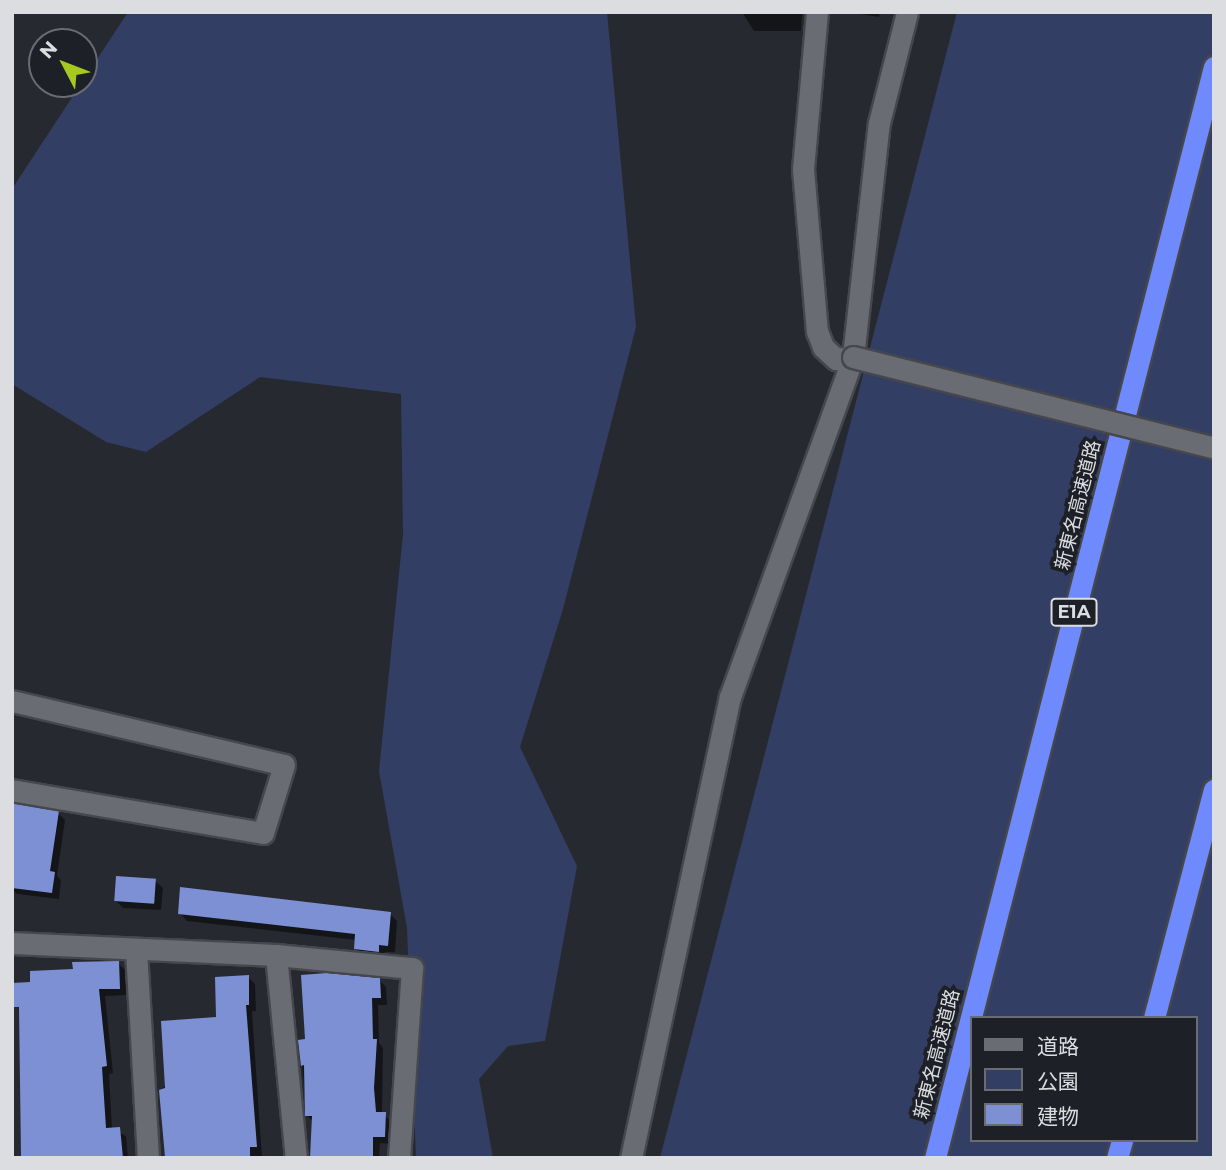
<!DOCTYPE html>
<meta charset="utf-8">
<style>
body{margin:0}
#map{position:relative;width:1226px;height:1170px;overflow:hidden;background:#272930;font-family:Montserrat,"Noto Sans JP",sans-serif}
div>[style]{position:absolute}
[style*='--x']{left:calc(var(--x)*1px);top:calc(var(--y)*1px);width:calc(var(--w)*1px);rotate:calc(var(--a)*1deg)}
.green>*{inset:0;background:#333e65}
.shadow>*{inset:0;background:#0007}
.building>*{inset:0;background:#7d90d3;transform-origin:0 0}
.roads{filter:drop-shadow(2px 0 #45474c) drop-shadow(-2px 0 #45474c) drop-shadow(0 2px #45474c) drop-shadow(0 -2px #45474c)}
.street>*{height:21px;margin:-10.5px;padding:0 10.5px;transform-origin:10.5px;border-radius:10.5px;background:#696c73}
.secondary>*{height:21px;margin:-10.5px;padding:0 10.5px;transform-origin:10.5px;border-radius:10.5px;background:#696c73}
.highway>*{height:21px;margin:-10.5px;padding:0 10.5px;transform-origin:10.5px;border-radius:10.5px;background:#6f8afd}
.bridges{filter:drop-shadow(2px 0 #45474c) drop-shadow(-2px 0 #45474c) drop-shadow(0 2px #45474c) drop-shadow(0 -2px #45474c)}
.street-bridge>*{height:21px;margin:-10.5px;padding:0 10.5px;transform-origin:10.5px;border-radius:10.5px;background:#696c73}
span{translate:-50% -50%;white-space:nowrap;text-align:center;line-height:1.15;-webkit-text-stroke:7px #1d2026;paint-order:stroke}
.shield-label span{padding:2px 5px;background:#1d2026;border:2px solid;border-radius:5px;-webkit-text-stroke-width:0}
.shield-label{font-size:18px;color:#dbdde1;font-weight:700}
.street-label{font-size:19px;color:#dbdde1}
.frame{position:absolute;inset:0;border:14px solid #dbdde1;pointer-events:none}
.legend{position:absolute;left:970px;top:1016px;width:228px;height:126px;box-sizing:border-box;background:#1d2026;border:2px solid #696c71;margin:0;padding:9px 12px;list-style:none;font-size:21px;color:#dbdde1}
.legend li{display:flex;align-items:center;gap:14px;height:35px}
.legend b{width:35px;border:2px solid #696c71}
.north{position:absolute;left:28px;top:28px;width:70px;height:70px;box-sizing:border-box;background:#1d2026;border:2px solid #696c71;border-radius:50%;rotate:312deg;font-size:19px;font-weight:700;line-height:28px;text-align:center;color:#dbdde1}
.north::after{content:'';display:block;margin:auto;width:24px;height:32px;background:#a6c820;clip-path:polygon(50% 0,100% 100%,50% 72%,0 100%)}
</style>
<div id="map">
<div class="green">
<i style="clip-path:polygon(128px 12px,607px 12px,636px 327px,563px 609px,520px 747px,577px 866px,545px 1041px,508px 1046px,479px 1079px,493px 1158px,416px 1158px,407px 928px,379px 771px,403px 534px,401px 394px,260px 377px,146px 452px,106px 442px,12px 384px,12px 189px)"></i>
<i style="clip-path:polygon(evenodd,957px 12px,1214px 12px,1214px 1158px,660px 1158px,957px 12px,972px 1018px,1196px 1018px,1196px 1140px,972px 1140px,972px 1018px)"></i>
</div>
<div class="shadow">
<i style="clip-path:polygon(742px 12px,802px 12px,801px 31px,754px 31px)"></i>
<i style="clip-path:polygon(847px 12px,880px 12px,879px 17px)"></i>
<i style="clip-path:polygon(12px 802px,58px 813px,65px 820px,57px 876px,61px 880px,59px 899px,17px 894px,12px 889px)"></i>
<i style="clip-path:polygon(155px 881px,163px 888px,161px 910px,123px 908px,116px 901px)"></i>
<i style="clip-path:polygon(180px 913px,390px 914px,397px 921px,395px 952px,385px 952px,385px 958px,363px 956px,356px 949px,356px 940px,187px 921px)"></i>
<i style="clip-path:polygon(118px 963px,125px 970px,126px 995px,105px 996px,113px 1073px,109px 1074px,112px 1129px,126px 1136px,128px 1158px,24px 1158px,21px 1011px,16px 1006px,32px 983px)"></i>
<i style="clip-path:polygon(248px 977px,255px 984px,256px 1011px,252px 1011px,262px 1158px,166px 1158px,161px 1091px)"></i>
<i style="clip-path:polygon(379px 980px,386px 987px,387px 1005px,378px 1005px,379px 1043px,383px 1048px,382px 1114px,392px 1121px,392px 1144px,380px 1143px,379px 1158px,314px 1158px,314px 1122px,307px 1116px,302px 1065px,307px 1040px)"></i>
</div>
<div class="building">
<i style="clip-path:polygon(12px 803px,59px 811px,50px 871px,55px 872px,52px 893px,12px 888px)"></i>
<i style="left:116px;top:876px;width:40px;height:25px;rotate:4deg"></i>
<i style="clip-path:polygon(180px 887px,391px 912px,388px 946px,379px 945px,379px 952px,354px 949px,355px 934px,178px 914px)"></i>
<i style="clip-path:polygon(119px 961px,120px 989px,99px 989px,107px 1066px,102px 1067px,106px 1128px,120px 1127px,123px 1158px,21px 1157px,19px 1007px,12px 1007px,12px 983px,30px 982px,30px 971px,73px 969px,72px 962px)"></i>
<i style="clip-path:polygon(327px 973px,380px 978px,381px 998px,372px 998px,373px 1039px,377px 1039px,374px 1088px,376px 1112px,386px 1112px,385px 1137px,373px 1137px,373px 1158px,310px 1158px,312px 1116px,305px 1116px,304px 1065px,301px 1066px,298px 1040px,305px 1039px,301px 975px)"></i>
<i style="clip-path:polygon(249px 975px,249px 1005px,246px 1005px,257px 1147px,250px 1147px,250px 1158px,165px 1157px,159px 1090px,165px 1088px,161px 1021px,216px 1017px,215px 977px)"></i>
</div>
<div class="roads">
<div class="street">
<i style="--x:817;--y:12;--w:158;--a:95.1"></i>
<i style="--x:803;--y:169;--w:163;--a:85.1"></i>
<i style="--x:817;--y:331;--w:17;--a:69"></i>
<i style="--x:823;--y:347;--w:18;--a:43"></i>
<i style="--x:836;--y:359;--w:17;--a:-7"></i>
<i style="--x:12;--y:701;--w:279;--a:13.2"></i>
<i style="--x:284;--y:765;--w:71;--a:107.2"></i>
<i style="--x:263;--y:833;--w:255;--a:-170.3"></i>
<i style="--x:12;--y:943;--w:264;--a:2.6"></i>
<i style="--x:276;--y:955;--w:137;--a:5.5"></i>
<i style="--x:412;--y:968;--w:190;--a:93.9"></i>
<i style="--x:136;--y:950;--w:208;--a:86.7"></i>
<i style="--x:276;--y:955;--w:204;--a:84.4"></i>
</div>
<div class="secondary">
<i style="--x:631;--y:1158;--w:472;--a:-77.9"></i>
<i style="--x:730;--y:697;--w:362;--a:-70.1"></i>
<i style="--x:853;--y:357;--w:235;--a:-83.7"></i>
<i style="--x:879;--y:123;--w:114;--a:-75.8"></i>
</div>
<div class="highway">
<i style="--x:1154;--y:1018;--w:236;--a:-75.3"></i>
<i style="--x:935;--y:1158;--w:1126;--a:-75.66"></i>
<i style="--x:1117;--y:1158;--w:19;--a:-74"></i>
</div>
</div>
<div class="bridges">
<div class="street-bridge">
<i style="--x:853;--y:357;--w:372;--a:14.1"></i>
</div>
</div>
<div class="shield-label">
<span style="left:1074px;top:612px">E1A</span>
</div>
<div class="street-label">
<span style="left:1078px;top:505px;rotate:-76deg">新東名高速道路</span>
<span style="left:937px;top:1054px;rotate:-76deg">新東名高速道路</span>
</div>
<div class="frame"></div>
<ul class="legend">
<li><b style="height:9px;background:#696c73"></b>道路</li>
<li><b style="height:19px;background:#333e65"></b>公園</li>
<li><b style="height:19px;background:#7d90d3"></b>建物</li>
</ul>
<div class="north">N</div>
</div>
